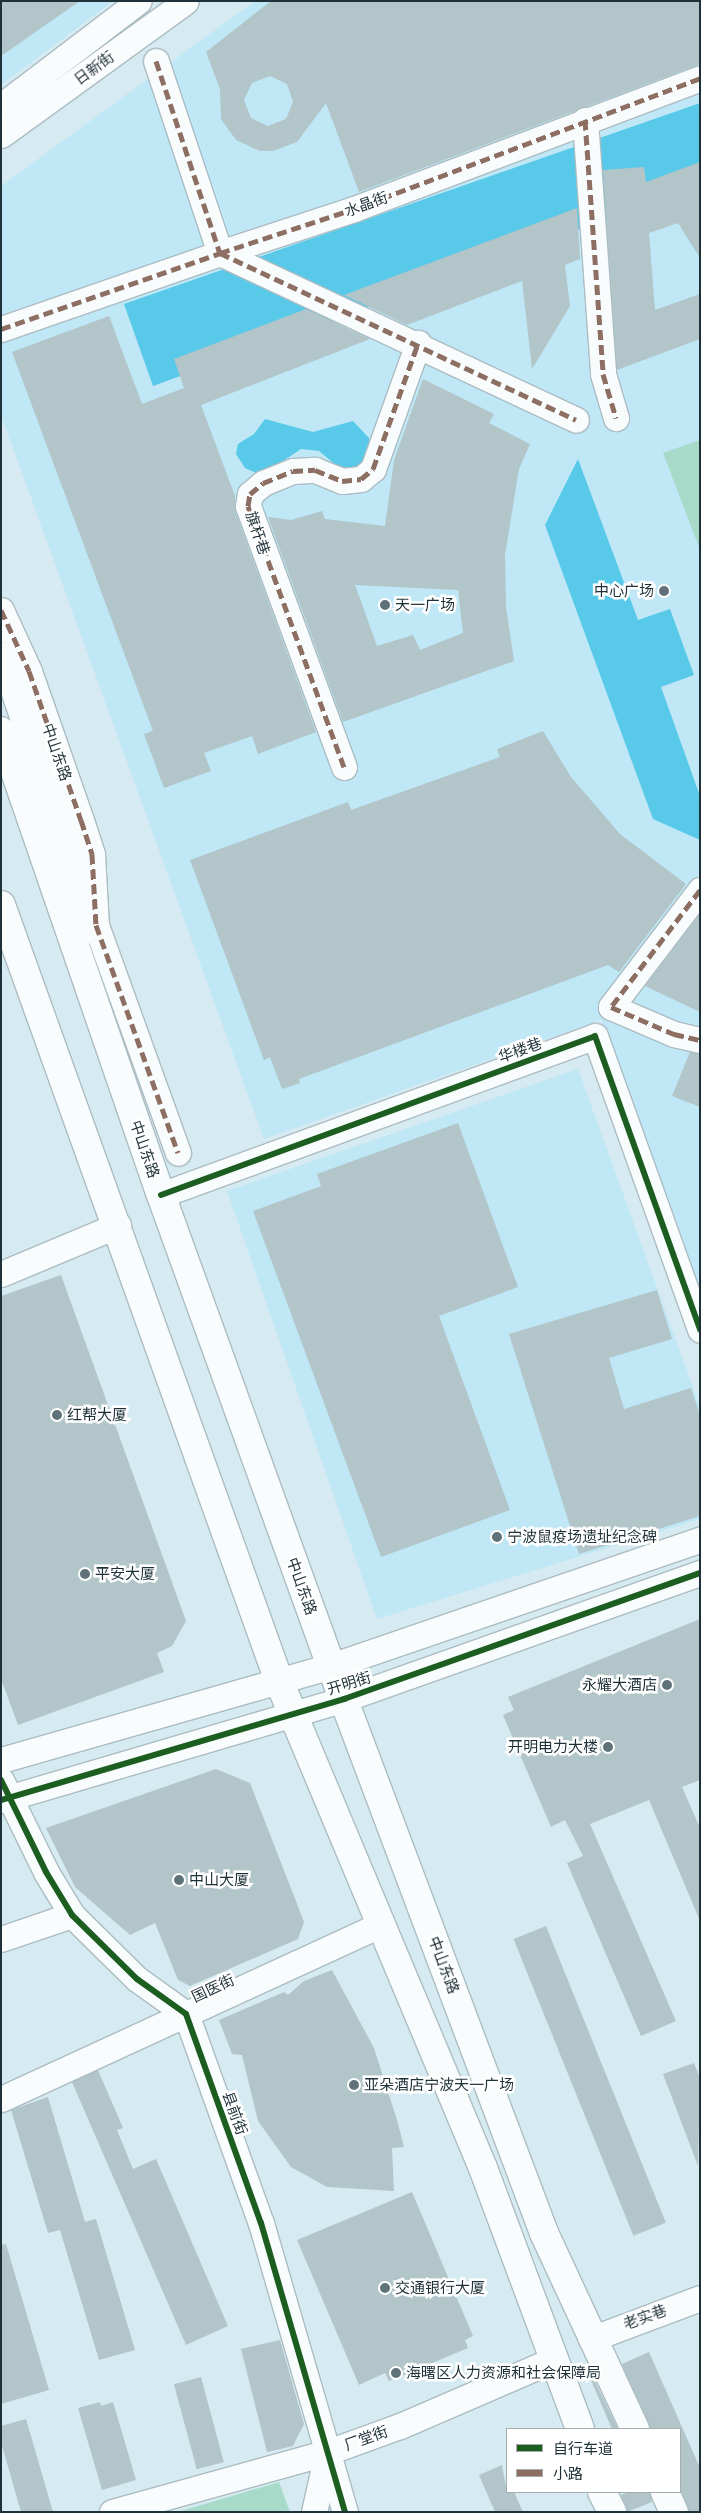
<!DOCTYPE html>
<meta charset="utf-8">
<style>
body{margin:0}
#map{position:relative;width:701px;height:2513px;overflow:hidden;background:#d6eaf1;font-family:"PT Sans Narrow","Noto Sans SC",sans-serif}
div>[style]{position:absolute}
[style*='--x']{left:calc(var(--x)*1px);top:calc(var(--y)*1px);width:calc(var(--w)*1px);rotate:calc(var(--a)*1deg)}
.built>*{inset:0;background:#bfe7f6}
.green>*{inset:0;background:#a7dac9}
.water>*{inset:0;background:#58c9e9}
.building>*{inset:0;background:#b2c5c9;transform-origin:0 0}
.roads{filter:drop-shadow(1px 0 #abbcc2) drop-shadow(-1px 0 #abbcc2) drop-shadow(0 1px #abbcc2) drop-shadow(0 -1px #abbcc2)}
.minor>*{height:25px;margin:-12.5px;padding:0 12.5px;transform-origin:12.5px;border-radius:12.5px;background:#f9fcfd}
.major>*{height:28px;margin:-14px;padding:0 14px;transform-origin:14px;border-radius:14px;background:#f9fcfd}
.quiet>*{height:5px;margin-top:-2.5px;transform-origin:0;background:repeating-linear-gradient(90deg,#8d6e63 0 10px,transparent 0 15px)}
.cycleway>*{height:6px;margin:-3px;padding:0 3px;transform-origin:3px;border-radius:3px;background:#1b5e20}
.dots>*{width:14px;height:14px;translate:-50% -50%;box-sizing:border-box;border:2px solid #fff;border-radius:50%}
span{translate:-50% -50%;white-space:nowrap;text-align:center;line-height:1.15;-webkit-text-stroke:5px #fff;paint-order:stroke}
.street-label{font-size:15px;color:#1f3138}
.poi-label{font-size:15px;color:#1f3138}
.right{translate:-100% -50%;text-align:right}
.left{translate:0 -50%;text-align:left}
.frame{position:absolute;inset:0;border:2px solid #1f3138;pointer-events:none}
.legend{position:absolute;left:506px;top:2428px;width:175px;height:65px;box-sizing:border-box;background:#fff;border:1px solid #a5adaf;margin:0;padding:6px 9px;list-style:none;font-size:15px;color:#1f3138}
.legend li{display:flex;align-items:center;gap:10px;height:25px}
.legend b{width:25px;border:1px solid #a5adaf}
</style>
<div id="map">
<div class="built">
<i style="clip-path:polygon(1px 1px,113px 1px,1px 85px)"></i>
<i style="clip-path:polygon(255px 1px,700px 1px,700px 1299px,601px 1020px,264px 1139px,1px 415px,1px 186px)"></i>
<i style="clip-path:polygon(578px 1069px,700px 1407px,700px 1519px,377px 1619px,227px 1191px)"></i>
</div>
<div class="green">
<i style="clip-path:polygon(700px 440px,700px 547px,699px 547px,663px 453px)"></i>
<i style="clip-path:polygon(279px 2482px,290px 2512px,178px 2512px)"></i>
</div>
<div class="water">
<i style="clip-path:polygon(700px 103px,700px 185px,153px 386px,124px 304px)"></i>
<i style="clip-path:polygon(265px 419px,313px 432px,353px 421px,369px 438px,370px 448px,363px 464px,353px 469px,343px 471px,319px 451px,301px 449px,268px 471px,256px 473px,245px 468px,236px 454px,238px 444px,254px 434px)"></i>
<i style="clip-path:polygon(578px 459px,638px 620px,670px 609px,694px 675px,661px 687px,700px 796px,700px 840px,653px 819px,545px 525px)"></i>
</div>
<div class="building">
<i style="clip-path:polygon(1px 1px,80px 1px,1px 56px)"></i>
<i style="clip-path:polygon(evenodd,271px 1px,700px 1px,700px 64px,359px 192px,326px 103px,297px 142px,273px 151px,260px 151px,236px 140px,221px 119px,220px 89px,206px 52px,271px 1px,270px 76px,287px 84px,293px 102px,286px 119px,268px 126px,251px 118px,244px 100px,252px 83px,270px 76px)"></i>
<i style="clip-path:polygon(700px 162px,700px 258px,678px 223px,649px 233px,655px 310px,700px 294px,700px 339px,617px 370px,603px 170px,644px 167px,646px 182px)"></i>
<i style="clip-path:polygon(577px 208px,580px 259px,565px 265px,570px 306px,532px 369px,522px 281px,407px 325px,344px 295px)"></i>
<i style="clip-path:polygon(306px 309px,370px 339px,201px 405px,235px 496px,235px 511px,316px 732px,258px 754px,252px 736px,204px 753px,211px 771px,164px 788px,144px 734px,153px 731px,12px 352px,109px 316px,142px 404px,184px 388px,174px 359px)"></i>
<i style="clip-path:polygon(evenodd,423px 379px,494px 414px,489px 423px,530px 444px,519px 469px,505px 555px,506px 607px,514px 661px,343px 722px,268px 517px,291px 520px,322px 511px,325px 519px,385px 526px,394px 460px,423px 379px,355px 585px,458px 590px,463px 633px,420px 650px,413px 635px,377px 646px,355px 585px)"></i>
<i style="clip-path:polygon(543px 731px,571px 777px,620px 834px,686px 884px,619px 972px,608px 965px,299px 1079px,300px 1083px,282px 1089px,270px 1057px,264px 1060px,190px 860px,348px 802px,351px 810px,500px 757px,497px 749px)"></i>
<i style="clip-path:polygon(700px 914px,700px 1012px,645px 986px)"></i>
<i style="clip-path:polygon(690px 1052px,700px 1054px,700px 1107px,672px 1096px)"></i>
<i style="clip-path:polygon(458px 1123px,518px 1287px,439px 1316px,510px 1510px,381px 1557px,253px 1211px,321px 1186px,317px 1174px)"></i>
<i style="clip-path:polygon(61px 1275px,186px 1621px,172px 1646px,157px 1653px,164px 1672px,18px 1725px,1px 1679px,1px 1296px)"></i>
<i style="clip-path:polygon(657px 1290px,672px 1339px,609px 1358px,624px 1409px,691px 1388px,700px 1415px,700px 1516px,579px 1554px,509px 1334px)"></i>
<i style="clip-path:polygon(700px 1619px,700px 1780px,682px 1787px,700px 1828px,700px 1921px,649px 1800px,590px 1824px,676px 2021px,641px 2036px,567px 1863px,583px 1856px,565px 1820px,551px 1827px,503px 1715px,514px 1710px,508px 1697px)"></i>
<i style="clip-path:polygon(216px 1769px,250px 1783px,304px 1922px,298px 1939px,190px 1986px,178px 1980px,155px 1923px,130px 1935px,75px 1887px,46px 1828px)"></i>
<i style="left:546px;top:1926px;width:320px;height:35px;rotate:68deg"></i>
<i style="clip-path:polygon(332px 1970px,374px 2048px,397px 2120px,404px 2147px,392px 2148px,394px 2191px,327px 2187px,291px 2167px,258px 2121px,242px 2055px,232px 2054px,219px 2020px,284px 1992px,288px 1995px,304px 1981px)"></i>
<i style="clip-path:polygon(694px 2063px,700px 2078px,698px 2166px,663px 2074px)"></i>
<i style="clip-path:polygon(98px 2070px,123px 2128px,117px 2130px,133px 2169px,156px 2159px,228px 2326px,186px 2345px,72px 2082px)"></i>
<i style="clip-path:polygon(48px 2097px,85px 2222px,96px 2219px,135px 2350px,99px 2360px,60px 2230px,48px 2233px,11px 2110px)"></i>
<i style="clip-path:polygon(412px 2192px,473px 2336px,465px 2340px,468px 2348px,389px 2381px,385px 2373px,359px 2385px,297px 2240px)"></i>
<i style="clip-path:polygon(6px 2244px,49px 2390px,1px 2404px,1px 2245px)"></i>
<i style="clip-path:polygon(280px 2340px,304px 2424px,293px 2446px,267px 2452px,241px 2349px)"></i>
<i style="clip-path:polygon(649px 2352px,700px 2468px,700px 2512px,689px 2512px,680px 2487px,680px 2429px,650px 2429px,622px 2364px)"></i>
<i style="left:201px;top:2377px;width:88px;height:28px;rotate:75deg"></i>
<i style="clip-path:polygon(593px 2377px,618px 2429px,612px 2429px,590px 2378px)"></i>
<i style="clip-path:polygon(100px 2402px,101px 2406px,113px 2402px,136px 2480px,102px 2490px,78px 2408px)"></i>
<i style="clip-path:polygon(26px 2419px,53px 2512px,21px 2512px,1px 2442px,1px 2426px)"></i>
<i style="clip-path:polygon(502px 2465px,507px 2492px,514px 2492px,523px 2512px,495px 2512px,479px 2475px)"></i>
<i style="clip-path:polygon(629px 2492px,650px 2492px,652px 2502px,627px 2512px,621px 2495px)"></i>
</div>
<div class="roads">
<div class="minor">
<i style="--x:156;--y:61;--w:202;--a:71.6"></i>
<i style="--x:220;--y:253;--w:141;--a:-18.2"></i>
<i style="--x:354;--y:209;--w:370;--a:-20.7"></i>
<i style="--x:1;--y:106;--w:173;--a:-37.3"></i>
<i style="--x:585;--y:120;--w:255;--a:85.9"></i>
<i style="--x:603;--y:374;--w:46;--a:73.5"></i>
<i style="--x:1;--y:135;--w:228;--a:-35.9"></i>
<i style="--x:1;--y:329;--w:232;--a:-19.1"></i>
<i style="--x:220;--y:253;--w:393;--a:25.1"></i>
<i style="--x:1;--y:610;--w:67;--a:65.3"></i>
<i style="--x:29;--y:671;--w:158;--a:70.8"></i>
<i style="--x:81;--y:820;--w:36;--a:72"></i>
<i style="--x:92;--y:854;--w:71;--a:86.8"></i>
<i style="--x:96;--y:925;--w:242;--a:70.2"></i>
<i style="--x:1;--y:655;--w:198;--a:71.1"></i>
<i style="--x:65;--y:842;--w:56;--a:77.7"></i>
<i style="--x:77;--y:897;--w:37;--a:85"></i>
<i style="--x:344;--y:767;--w:278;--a:-110.2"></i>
<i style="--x:248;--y:506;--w:12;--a:-81"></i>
<i style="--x:250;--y:494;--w:17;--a:-40"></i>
<i style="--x:263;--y:483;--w:32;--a:-22"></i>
<i style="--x:293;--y:471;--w:22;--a:-3"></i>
<i style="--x:315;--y:470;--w:29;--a:22"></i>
<i style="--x:342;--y:481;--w:19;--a:-6"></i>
<i style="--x:361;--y:479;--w:16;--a:-40"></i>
<i style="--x:373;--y:469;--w:134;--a:-70.3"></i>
<i style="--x:700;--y:890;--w:147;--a:127.3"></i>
<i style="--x:611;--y:1007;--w:69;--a:23.2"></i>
<i style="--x:674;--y:1034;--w:27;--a:13"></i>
<i style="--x:161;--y:1195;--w:462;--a:-20.1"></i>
<i style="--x:595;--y:1036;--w:312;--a:70.3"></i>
<i style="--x:1;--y:1274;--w:127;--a:-22.7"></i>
<i style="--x:1;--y:1760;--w:343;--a:-15.9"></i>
<i style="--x:331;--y:1666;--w:390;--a:-18.9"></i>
<i style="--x:1;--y:1780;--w:102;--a:63.9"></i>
<i style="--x:46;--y:1872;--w:50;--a:58.8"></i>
<i style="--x:72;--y:1915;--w:91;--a:44.6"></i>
<i style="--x:137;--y:1979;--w:60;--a:35.5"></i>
<i style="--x:186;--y:2014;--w:222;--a:70.3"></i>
<i style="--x:261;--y:2223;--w:301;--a:73.8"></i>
<i style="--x:1;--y:1800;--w:358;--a:-16.4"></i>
<i style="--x:344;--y:1699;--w:378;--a:-19.5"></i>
<i style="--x:1;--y:1939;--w:75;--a:-18.7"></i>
<i style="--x:1;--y:2099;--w:417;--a:-24.7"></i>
<i style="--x:591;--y:2339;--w:116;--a:-20.6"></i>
<i style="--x:112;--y:2512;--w:224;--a:-15.5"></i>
<i style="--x:328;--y:2452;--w:77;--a:-19.9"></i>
<i style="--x:400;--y:2426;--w:169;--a:-23.4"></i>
<i style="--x:314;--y:2512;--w:59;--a:-77.4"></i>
</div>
<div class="major">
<i style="--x:1;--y:731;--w:491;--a:71"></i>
<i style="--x:161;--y:1195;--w:501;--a:70.15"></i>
<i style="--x:331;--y:1666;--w:606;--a:69.41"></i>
<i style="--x:544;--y:2233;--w:216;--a:65.1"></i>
<i style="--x:1;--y:905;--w:824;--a:70.29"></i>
<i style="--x:279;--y:1681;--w:528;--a:67.27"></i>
<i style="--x:483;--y:2168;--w:278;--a:69.6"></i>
<i style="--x:602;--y:2492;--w:22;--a:63"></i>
<i style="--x:665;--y:2492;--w:22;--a:66"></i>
</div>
</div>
<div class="quiet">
<i style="--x:156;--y:61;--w:202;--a:71.6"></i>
<i style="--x:220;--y:253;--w:141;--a:-18.2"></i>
<i style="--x:354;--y:209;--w:370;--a:-20.7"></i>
<i style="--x:585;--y:120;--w:255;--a:85.9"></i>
<i style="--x:603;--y:374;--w:46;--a:73.5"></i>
<i style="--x:1;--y:329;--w:232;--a:-19.1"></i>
<i style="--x:220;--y:253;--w:393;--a:25.1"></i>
<i style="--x:1;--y:610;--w:67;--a:65.3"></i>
<i style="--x:29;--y:671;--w:158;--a:70.8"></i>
<i style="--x:81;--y:820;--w:36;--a:72"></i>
<i style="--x:92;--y:854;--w:71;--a:86.8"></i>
<i style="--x:96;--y:925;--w:242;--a:70.2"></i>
<i style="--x:344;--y:767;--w:278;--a:-110.2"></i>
<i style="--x:248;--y:506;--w:12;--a:-81"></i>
<i style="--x:250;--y:494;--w:17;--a:-40"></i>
<i style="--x:263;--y:483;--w:32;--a:-22"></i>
<i style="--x:293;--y:471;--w:22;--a:-3"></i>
<i style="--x:315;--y:470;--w:29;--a:22"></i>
<i style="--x:342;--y:481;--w:19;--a:-6"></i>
<i style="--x:361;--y:479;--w:16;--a:-40"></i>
<i style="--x:373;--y:469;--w:134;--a:-70.3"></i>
<i style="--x:700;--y:890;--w:147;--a:127.3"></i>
<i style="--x:611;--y:1007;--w:69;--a:23.2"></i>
<i style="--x:674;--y:1034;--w:27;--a:13"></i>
</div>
<div class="cycleway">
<i style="--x:161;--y:1195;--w:462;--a:-20.1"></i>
<i style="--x:595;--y:1036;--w:312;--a:70.3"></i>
<i style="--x:1;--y:1780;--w:102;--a:63.9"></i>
<i style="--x:46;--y:1872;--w:50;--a:58.8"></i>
<i style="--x:72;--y:1915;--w:91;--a:44.6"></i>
<i style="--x:137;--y:1979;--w:60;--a:35.5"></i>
<i style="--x:186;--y:2014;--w:222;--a:70.3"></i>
<i style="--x:261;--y:2223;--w:301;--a:73.8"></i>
<i style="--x:1;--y:1800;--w:358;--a:-16.4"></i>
<i style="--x:344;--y:1699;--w:378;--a:-19.5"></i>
</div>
<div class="dots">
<i style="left:664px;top:591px;background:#5f7279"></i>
<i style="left:385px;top:605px;background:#5f7279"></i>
<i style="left:57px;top:1415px;background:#5f7279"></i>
<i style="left:497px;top:1537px;background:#5f7279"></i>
<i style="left:85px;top:1574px;background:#5f7279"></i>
<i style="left:667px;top:1685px;background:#5f7279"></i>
<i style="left:608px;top:1747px;background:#5f7279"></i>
<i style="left:179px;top:1880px;background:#5f7279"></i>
<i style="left:354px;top:2085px;background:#5f7279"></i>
<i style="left:385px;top:2288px;background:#5f7279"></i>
<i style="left:396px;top:2373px;background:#5f7279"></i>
</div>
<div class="street-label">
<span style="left:94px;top:68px;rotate:-36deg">日新街</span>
<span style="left:366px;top:204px;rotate:-20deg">水晶街</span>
<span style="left:258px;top:533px;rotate:71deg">旗杆巷</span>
<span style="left:57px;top:752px;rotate:71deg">中山东路</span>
<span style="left:520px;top:1050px;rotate:-20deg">华楼巷</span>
<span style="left:145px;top:1149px;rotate:71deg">中山东路</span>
<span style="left:302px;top:1586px;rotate:70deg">中山东路</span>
<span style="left:349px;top:1683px;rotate:-17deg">开明街</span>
<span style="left:444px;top:1965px;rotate:69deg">中山东路</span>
<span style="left:213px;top:1988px;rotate:-25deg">国医街</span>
<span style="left:235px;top:2113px;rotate:70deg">县前街</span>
<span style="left:645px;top:2317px;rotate:-20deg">老实巷</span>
<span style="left:366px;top:2438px;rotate:-20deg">厂堂街</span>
</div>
<div class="poi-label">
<span class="right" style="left:654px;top:591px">中心广场</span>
<span class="left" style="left:395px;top:605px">天一广场</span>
<span class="left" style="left:67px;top:1415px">红帮大厦</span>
<span class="left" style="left:507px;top:1537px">宁波鼠疫场遗址纪念碑</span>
<span class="left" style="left:95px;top:1574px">平安大厦</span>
<span class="right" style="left:657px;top:1685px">永耀大酒店</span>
<span class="right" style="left:598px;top:1747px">开明电力大楼</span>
<span class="left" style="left:189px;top:1880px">中山大厦</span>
<span class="left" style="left:364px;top:2085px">亚朵酒店宁波天一广场</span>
<span class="left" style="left:395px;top:2288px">交通银行大厦</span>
<span class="left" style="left:406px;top:2373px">海曙区人力资源和社会保障局</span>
</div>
<div class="frame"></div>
<ul class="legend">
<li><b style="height:6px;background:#1b5e20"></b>自行车道</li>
<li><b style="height:6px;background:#8d6e63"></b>小路</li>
</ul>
</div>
